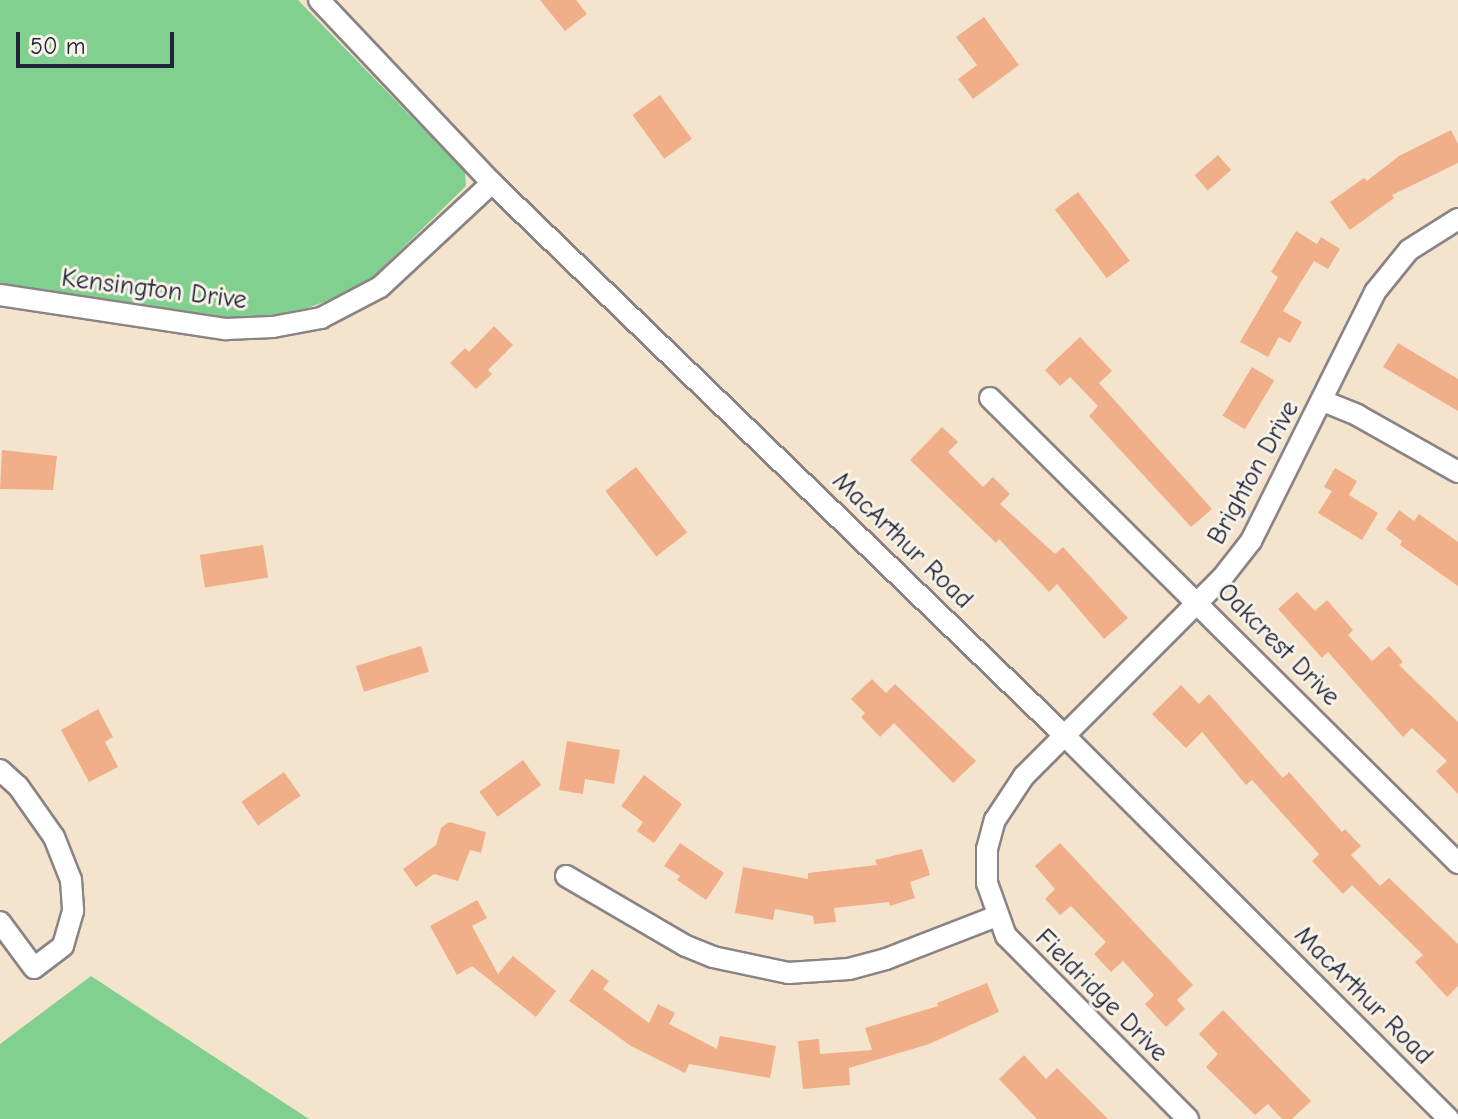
<!DOCTYPE html>
<style>
body{margin:0}
#map{position:relative;width:1458px;height:1119px;overflow:hidden;background:#f4e4cd;font-family:"Comic Neue",sans-serif}
div>[style]{position:absolute}
[style*='--x']{left:calc(var(--x)*1px);top:calc(var(--y)*1px);width:calc(var(--w)*1px);rotate:calc(var(--a)*1deg)}
.green>*{inset:0;background:#82d08f}
.building>*{inset:0;background:#f0af89;transform-origin:0 0}
.roads{filter:drop-shadow(2px 0 #8b8384) drop-shadow(-2px 0 #8b8384) drop-shadow(0 2px #8b8384) drop-shadow(0 -2px #8b8384)}
.minor>*{height:20px;margin:-10px;padding:0 10px;transform-origin:10px;border-radius:10px;background:#fff}
span{translate:-50% -50%;white-space:nowrap;text-align:center;line-height:1.15;-webkit-text-stroke:6px #f7f3e8;paint-order:stroke}
.street-label{font-size:26px;color:#22223b}
.scale{position:absolute;left:16px;top:32px;width:158px;height:36px;box-sizing:border-box;border:4px solid #22223b;border-top:0;padding-left:10px;font-size:24px;line-height:28px;white-space:nowrap;color:#22223b;-webkit-text-stroke:6px #f7f3e8;paint-order:stroke}
</style>
<div id="map">
<div class="green">
<i style="clip-path:polygon(0 0,298px 0,465px 172px,466px 186px,371px 279px,350px 292px,308px 308px,259px 318px,221px 319px,0 286px)"></i>
<i style="clip-path:polygon(91px 976px,309px 1119px,0 1119px,0 1044px)"></i>
</div>
<div class="building">
<i style="clip-path:polygon(540px 0,576px 0,587px 14px,565px 31px)"></i>
<i style="clip-path:polygon(984px 17px,1019px 65px,973px 99px,958px 79px,977px 65px,956px 37px)"></i>
<i style="left:660px;top:95px;width:54px;height:34px;rotate:54deg"></i>
<i style="clip-path:polygon(1451px 130px,1458px 144px,1458px 163px,1392px 195px,1394px 198px,1350px 230px,1330px 202px,1364px 178px,1367px 181px,1399px 156px)"></i>
<i style="left:1218px;top:155px;width:20px;height:31px;rotate:49deg"></i>
<i style="left:1078px;top:192px;width:86px;height:29px;rotate:53deg"></i>
<i style="clip-path:polygon(1296px 231px,1317px 244px,1321px 237px,1340px 249px,1328px 269px,1314px 261px,1283px 311px,1302px 322px,1290px 343px,1279px 337px,1268px 357px,1240px 342px,1278px 277px,1271px 272px)"></i>
<i style="clip-path:polygon(494px 326px,513px 345px,488px 370px,492px 374px,476px 389px,450px 363px,465px 348px,469px 352px)"></i>
<i style="clip-path:polygon(1080px 337px,1112px 371px,1099px 383px,1212px 509px,1191px 527px,1089px 416px,1098px 406px,1070px 377px,1060px 386px,1045px 370px)"></i>
<i style="clip-path:polygon(1398px 343px,1458px 379px,1458px 411px,1383px 367px)"></i>
<i style="left:1252px;top:367px;width:26px;height:57px;rotate:31deg"></i>
<i style="clip-path:polygon(942px 427px,958px 442px,948px 452px,983px 487px,993px 477px,1010px 494px,1000px 504px,1055px 554px,1063px 547px,1128px 618px,1104px 639px,1057px 584px,1049px 592px,999px 539px,996px 543px,910px 460px)"></i>
<i style="clip-path:polygon(2px 450px,57px 456px,53px 490px,0 489px)"></i>
<i style="left:636px;top:467px;width:83px;height:39px;rotate:52deg"></i>
<i style="clip-path:polygon(1335px 468px,1357px 481px,1349px 495px,1378px 513px,1362px 540px,1318px 513px,1332px 491px,1324px 487px)"></i>
<i style="clip-path:polygon(1399px 510px,1414px 521px,1419px 514px,1458px 542px,1458px 586px,1400px 545px,1402px 541px,1386px 529px)"></i>
<i style="left:263px;top:545px;width:33px;height:64px;rotate:81deg"></i>
<i style="clip-path:polygon(1297px 592px,1315px 611px,1327px 600px,1353px 630px,1348px 635px,1372px 661px,1389px 646px,1403px 662px,1399px 665px,1458px 722px,1458px 794px,1436px 771px,1447px 761px,1412px 728px,1403px 737px,1328px 652px,1322px 658px,1278px 609px)"></i>
<i style="left:421px;top:646px;width:27px;height:68px;rotate:73deg"></i>
<i style="clip-path:polygon(872px 679px,886px 693px,895px 684px,976px 761px,953px 783px,894px 723px,880px 737px,861px 717px,865px 713px,851px 699px)"></i>
<i style="clip-path:polygon(1181px 685px,1199px 704px,1209px 694px,1283px 778px,1289px 772px,1342px 832px,1345px 829px,1361px 846px,1351px 855px,1380px 886px,1389px 878px,1458px 944px,1458px 986px,1447px 997px,1415px 962px,1423px 955px,1352px 885px,1343px 894px,1312px 861px,1319px 854px,1252px 780px,1246px 785px,1202px 732px,1186px 748px,1152px 714px)"></i>
<i style="clip-path:polygon(98px 709px,113px 737px,105px 742px,118px 767px,89px 782px,61px 730px)"></i>
<i style="clip-path:polygon(567px 741px,620px 750px,614px 784px,585px 779px,583px 794px,559px 790px)"></i>
<i style="left:523px;top:760px;width:31px;height:54px;rotate:54deg"></i>
<i style="left:284px;top:772px;width:29px;height:52px;rotate:55deg"></i>
<i style="clip-path:polygon(644px 775px,682px 804px,654px 843px,637px 831px,643px 822px,621px 806px)"></i>
<i style="clip-path:polygon(449px 822px,486px 832px,481px 853px,470px 850px,458px 881px,434px 874px,416px 887px,403px 869px,436px 845px,441px 828px)"></i>
<i style="clip-path:polygon(680px 843px,724px 873px,706px 900px,677px 880px,680px 876px,664px 866px)"></i>
<i style="clip-path:polygon(1060px 843px,1193px 985px,1177px 1000px,1185px 1009px,1166px 1027px,1145px 1004px,1154px 995px,1123px 961px,1111px 972px,1094px 954px,1106px 942px,1071px 906px,1060px 915px,1045px 899px,1055px 889px,1035px 866px)"></i>
<i style="clip-path:polygon(922px 849px,930px 875px,910px 882px,915px 898px,890px 906px,889px 902px,834px 908px,836px 922px,814px 924px,813px 916px,775px 909px,773px 920px,735px 913px,743px 867px,808px 879px,808px 873px,877px 865px,875px 860px)"></i>
<i style="clip-path:polygon(477px 900px,487px 918px,472px 926px,498px 974px,513px 956px,556px 991px,536px 1017px,472px 966px,457px 975px,430px 926px)"></i>
<i style="clip-path:polygon(592px 969px,609px 981px,603px 989px,649px 1023px,658px 1004px,675px 1013px,669px 1024px,717px 1049px,720px 1036px,776px 1046px,770px 1078px,689px 1064px,685px 1073px,631px 1046px,569px 1001px)"></i>
<i style="clip-path:polygon(987px 983px,999px 1012px,929px 1044px,849px 1068px,850px 1085px,803px 1089px,798px 1041px,819px 1039px,820px 1054px,872px 1050px,865px 1028px,938px 1006px,937px 1003px)"></i>
<i style="clip-path:polygon(1223px 1010px,1311px 1101px,1292px 1119px,1282px 1119px,1268px 1104px,1255px 1115px,1206px 1067px,1218px 1054px,1199px 1034px)"></i>
<i style="clip-path:polygon(1024px 1055px,1046px 1079px,1057px 1068px,1108px 1119px,1037px 1119px,999px 1079px)"></i>
</div>
<div class="roads">
<div class="minor">
<i style="--x:319;--y:0;--w:252;--a:46.6"></i>
<i style="--x:492;--y:183;--w:796;--a:43.98"></i>
<i style="--x:1065;--y:736;--w:542;--a:44.93"></i>
<i style="--x:0;--y:295;--w:229;--a:8.6"></i>
<i style="--x:226;--y:329;--w:47;--a:-2.4"></i>
<i style="--x:273;--y:327;--w:49;--a:-10.6"></i>
<i style="--x:321;--y:318;--w:67;--a:-27.7"></i>
<i style="--x:380;--y:287;--w:153;--a:-42.9"></i>
<i style="--x:990;--y:398;--w:660;--a:44.82"></i>
<i style="--x:1323;--y:401;--w:37;--a:22"></i>
<i style="--x:1357;--y:415;--w:116;--a:29.4"></i>
<i style="--x:0;--y:770;--w:24;--a:42"></i>
<i style="--x:18;--y:786;--w:62;--a:54.8"></i>
<i style="--x:54;--y:837;--w:46;--a:68.4"></i>
<i style="--x:71;--y:880;--w:31;--a:86"></i>
<i style="--x:73;--y:911;--w:36;--a:106"></i>
<i style="--x:63;--y:946;--w:36;--a:143"></i>
<i style="--x:34;--y:968;--w:57;--a:-126.5"></i>
<i style="--x:566;--y:876;--w:139;--a:30.3"></i>
<i style="--x:686;--y:946;--w:29;--a:22"></i>
<i style="--x:713;--y:957;--w:77;--a:12"></i>
<i style="--x:788;--y:973;--w:61;--a:-3.8"></i>
<i style="--x:849;--y:969;--w:38;--a:-15"></i>
<i style="--x:886;--y:959;--w:119;--a:-21.2"></i>
<i style="--x:1188;--y:1119;--w:258;--a:-134.8"></i>
<i style="--x:1006;--y:936;--w:56;--a:-109.7"></i>
<i style="--x:987;--y:883;--w:34;--a:-90"></i>
<i style="--x:987;--y:849;--w:30;--a:-75"></i>
<i style="--x:995;--y:820;--w:53;--a:-56.6"></i>
<i style="--x:1024;--y:776;--w:280;--a:-45"></i>
<i style="--x:1222;--y:578;--w:47;--a:-51.9"></i>
<i style="--x:1251;--y:541;--w:278;--a:-63.5"></i>
<i style="--x:1375;--y:292;--w:54;--a:-51"></i>
<i style="--x:1409;--y:250;--w:58;--a:-32.3"></i>
</div>
</div>
<div class="street-label">
<span style="left:154px;top:290px;rotate:7deg">Kensington Drive</span>
<span style="left:1254px;top:473px;rotate:-61deg">Brighton Drive</span>
<span style="left:902px;top:541px;rotate:44deg">MacArthur Road</span>
<span style="left:1278px;top:645px;rotate:45deg">Oakcrest Drive</span>
<span style="left:1101px;top:996px;rotate:45deg">Fieldridge Drive</span>
<span style="left:1363px;top:996px;rotate:45deg">MacArthur Road</span>
</div>
<div class="scale">50 m</div>
</div>
